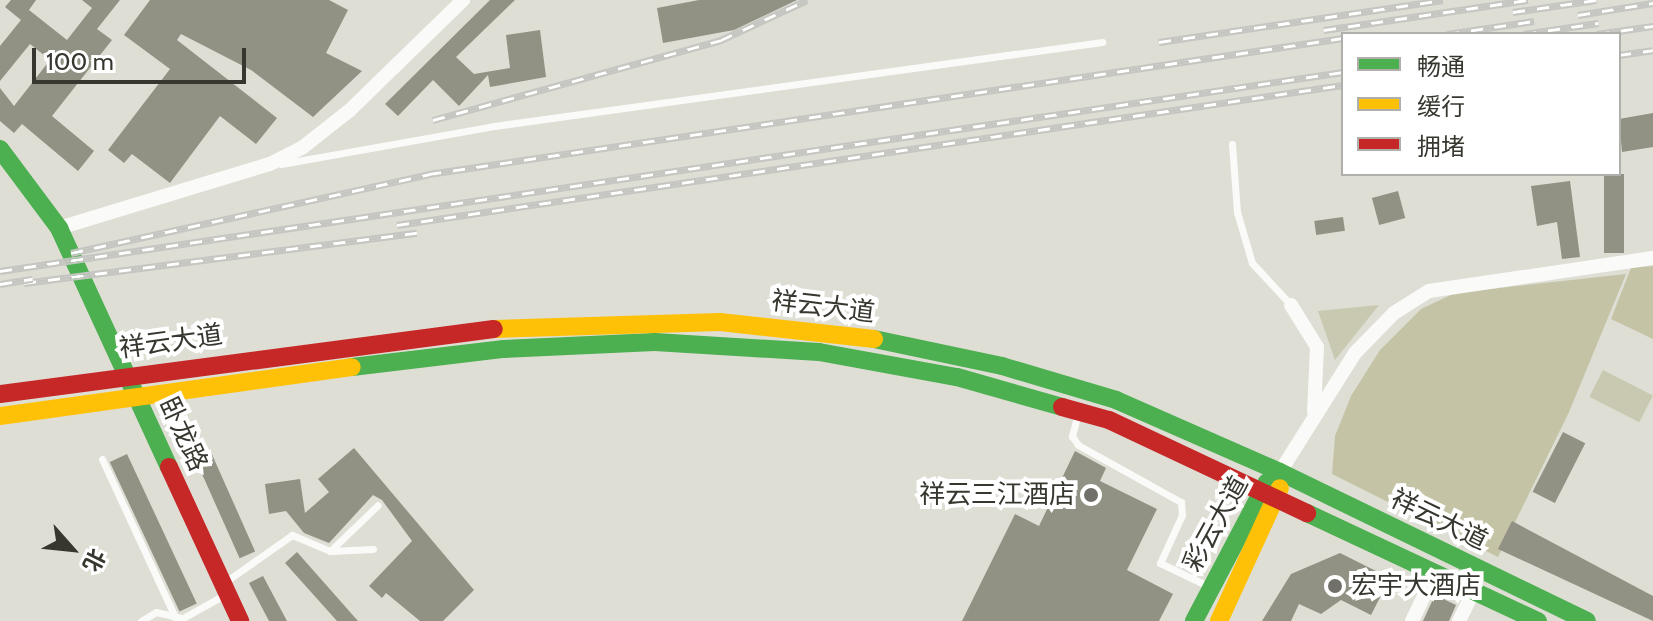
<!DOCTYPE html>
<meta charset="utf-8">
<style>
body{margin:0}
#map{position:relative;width:1653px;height:621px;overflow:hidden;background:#deded5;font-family:Cabin,"Noto Sans SC",sans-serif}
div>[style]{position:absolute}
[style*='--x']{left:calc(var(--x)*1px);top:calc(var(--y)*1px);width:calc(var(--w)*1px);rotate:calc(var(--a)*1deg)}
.green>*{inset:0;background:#c9c9b1;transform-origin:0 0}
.forest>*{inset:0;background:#c4c3a5}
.building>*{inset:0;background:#919184;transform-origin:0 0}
.lane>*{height:7px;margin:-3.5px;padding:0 3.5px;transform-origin:3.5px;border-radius:3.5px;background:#fafaf9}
.street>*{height:14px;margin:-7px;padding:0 7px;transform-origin:7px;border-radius:7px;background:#fafaf9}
.fast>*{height:18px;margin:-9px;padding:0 9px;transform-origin:9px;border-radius:9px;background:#4caf50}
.slow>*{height:18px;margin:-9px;padding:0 9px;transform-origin:9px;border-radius:9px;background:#ffc107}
.jam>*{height:18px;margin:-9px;padding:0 9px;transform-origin:9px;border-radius:9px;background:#c62828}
.rail>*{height:7px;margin-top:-3.5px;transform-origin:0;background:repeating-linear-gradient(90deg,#fff 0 12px,#c5c5c2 0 24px);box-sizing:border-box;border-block:2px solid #c5c5c2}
.dots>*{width:22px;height:22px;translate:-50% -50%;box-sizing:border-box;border:4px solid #fff;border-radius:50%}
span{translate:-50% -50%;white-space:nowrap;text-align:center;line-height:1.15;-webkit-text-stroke:8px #fff;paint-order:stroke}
.street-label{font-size:26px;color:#373730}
.poi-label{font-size:26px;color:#373730}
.right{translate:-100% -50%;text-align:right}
.left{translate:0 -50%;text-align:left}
.legend{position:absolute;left:1341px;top:32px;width:280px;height:144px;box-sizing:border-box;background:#fff;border:2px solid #afafac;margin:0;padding:10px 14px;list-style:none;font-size:24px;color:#373730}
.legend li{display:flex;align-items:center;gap:16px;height:40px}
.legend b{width:40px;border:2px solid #afafac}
.north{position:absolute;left:32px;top:509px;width:80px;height:80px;-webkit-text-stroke:6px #fff;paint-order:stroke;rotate:117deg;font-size:22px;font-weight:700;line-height:32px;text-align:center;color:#373730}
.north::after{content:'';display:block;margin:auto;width:28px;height:36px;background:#373730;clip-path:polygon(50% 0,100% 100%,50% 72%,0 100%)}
.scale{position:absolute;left:32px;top:48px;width:214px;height:36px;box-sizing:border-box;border:4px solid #373730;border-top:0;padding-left:10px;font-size:24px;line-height:28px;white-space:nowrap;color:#373730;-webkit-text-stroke:6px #fff;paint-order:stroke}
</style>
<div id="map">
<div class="green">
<i style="clip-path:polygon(1379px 305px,1335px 360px,1318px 311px)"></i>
<i style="left:1603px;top:370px;width:56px;height:30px;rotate:27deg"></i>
</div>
<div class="forest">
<i style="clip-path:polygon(1653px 266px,1653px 339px,1611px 319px,1631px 268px)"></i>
<i style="clip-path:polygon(1626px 274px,1569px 412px,1498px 557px,1332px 474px,1335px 436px,1351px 396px,1380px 350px,1421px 309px,1455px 293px)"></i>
</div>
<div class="building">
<i style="clip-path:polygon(11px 0,36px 0,29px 10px,67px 40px,92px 8px,82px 0,120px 0,97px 29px,112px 40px,52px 116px,94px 151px,78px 171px,22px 124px,14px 133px,0 121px,0 88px,14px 106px,50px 60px,30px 44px,0 81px,0 46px,21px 20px,5px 7px)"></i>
<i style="clip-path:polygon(150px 0,329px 0,348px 10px,326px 53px,362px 71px,313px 117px,251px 70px,181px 34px,177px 40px,277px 118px,256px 144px,220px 116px,170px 183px,132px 154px,124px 163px,108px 150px,170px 69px,124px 35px)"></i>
<i style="clip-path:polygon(490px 0,515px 0,456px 57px,474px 74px,510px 68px,506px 35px,540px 30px,546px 77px,490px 87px,488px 75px,459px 106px,433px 80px,398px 116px,385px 104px)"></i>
<i style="clip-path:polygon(699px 0,797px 0,734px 30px,663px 43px,657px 8px)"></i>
<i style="clip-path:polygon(1653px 113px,1653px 147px,1622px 152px,1619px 119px)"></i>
<i style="left:1604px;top:174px;width:20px;height:79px"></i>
<i style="clip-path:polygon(1570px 181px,1580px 257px,1562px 259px,1557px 222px,1537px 226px,1531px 186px)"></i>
<i style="left:1398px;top:191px;width:28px;height:27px;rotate:75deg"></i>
<i style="left:1343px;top:217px;width:14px;height:29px;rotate:82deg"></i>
<i style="left:1563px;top:432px;width:25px;height:67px;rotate:27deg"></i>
<i style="clip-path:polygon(354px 448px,474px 590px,443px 621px,420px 621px,386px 593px,382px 598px,369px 586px,412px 541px,382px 500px,373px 495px,329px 543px,304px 533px,286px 511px,269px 514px,265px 484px,300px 479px,305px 513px,329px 492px,318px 479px)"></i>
<i style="left:210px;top:450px;width:111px;height:17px;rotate:66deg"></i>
<i style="clip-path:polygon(1075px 451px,1106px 468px,1100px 481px,1157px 509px,1127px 570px,1173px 594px,1159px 621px,962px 621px,1015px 514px,1039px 526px)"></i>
<i style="left:127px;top:454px;width:165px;height:19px;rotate:65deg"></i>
<i style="clip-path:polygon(1512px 521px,1653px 596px,1653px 621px,1498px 549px)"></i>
<i style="clip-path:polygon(297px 552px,358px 621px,337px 621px,285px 563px)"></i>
<i style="clip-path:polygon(1340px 553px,1390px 578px,1371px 615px,1341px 600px,1321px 614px,1299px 604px,1291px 621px,1262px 621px,1291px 574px)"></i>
<i style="clip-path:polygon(263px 576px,287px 621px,269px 621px,249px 583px)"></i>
<i style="clip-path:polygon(1435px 595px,1456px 605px,1449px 621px,1423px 621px)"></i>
</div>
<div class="lane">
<i style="--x:1232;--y:144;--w:68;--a:85.8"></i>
<i style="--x:1237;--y:212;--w:53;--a:73.6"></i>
<i style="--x:1252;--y:263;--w:57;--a:47.1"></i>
<i style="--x:281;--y:164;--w:216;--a:-10.1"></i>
<i style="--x:494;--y:126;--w:614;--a:-7.87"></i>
<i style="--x:1077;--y:417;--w:20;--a:105"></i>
<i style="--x:1072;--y:436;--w:11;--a:56"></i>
<i style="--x:1078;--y:445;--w:118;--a:29"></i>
<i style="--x:1181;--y:502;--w:13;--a:86"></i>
<i style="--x:1182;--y:515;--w:53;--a:114.6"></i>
<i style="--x:1160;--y:563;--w:55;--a:25.6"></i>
<i style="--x:102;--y:459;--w:179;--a:65.2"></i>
<i style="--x:330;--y:551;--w:66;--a:-43.8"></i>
<i style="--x:225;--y:582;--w:82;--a:-35"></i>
<i style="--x:292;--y:535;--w:41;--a:22.8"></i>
<i style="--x:330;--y:551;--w:43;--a:-2.7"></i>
<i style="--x:141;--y:621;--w:17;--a:-31"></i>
<i style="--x:156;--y:612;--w:28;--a:13"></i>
<i style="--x:183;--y:618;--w:49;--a:-29.2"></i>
</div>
<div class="street">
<i style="--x:59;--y:228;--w:220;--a:-16.9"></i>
<i style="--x:270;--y:164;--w:37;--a:-27"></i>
<i style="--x:303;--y:147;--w:60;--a:-38.2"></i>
<i style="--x:350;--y:110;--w:158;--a:-44.2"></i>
<i style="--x:1291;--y:305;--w:49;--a:58.2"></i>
<i style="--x:1317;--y:347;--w:65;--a:92.6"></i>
<i style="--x:1280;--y:472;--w:141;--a:-57.8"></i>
<i style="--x:1355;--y:353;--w:56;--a:-45.7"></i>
<i style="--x:1394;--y:313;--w:41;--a:-32.2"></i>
<i style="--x:1429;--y:291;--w:226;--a:-8.4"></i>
<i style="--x:1412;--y:621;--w:55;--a:-64.4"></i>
<i style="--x:1459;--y:621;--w:34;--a:-64"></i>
</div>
<div class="fast">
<i style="--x:0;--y:149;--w:99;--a:53.2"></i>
<i style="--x:59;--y:228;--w:263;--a:65.3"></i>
<i style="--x:874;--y:339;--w:131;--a:11.9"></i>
<i style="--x:1002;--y:366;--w:119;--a:16.6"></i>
<i style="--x:1116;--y:400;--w:179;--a:23.7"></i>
<i style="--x:1280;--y:472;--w:341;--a:25.9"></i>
<i style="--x:352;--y:367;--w:153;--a:-6.8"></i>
<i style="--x:504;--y:349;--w:151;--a:-2.7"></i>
<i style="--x:655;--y:342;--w:164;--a:3.5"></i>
<i style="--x:819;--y:352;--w:140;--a:10.3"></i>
<i style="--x:957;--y:377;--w:109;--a:15.9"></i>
<i style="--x:1307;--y:513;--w:255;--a:25.1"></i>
<i style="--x:1194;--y:621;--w:157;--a:-62.3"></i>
</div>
<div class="slow">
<i style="--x:494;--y:329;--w:226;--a:-1.8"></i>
<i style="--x:720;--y:322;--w:155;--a:6.3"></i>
<i style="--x:0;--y:416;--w:355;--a:-7.9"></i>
<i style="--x:1219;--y:621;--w:146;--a:-65.4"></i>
</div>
<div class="jam">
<i style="--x:0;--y:394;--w:498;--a:-7.5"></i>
<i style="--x:1062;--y:407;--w:49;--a:15.5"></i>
<i style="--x:1109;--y:420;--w:219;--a:25.2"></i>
<i style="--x:169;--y:467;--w:170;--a:65.2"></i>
</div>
<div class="rail">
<i style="--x:1513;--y:12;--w:84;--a:-8.2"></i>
<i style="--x:1578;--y:15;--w:76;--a:-9.1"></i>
<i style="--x:1324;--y:30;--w:206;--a:-8.4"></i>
<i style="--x:1447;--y:34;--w:88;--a:-8.5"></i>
<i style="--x:1524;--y:34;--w:75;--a:-8.5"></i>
<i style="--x:1597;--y:34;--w:57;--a:-8.1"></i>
<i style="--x:1159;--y:42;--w:287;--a:-8.4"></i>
<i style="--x:1619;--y:55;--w:34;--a:-8"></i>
<i style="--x:433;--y:120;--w:299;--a:-15.5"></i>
<i style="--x:721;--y:40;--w:95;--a:-24.9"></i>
<i style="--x:397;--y:225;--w:956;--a:-8.42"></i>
<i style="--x:71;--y:253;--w:367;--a:-12.4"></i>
<i style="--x:429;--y:174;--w:924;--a:-8.46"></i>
<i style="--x:0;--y:271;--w:1358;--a:-8.43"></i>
<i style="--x:24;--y:283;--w:396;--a:-7.3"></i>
<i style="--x:0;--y:284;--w:33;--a:-9"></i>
</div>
<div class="dots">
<i style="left:1091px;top:495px;background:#71716a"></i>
<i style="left:1335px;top:586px;background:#71716a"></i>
</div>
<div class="street-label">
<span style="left:823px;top:307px;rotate:7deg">祥云大道</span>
<span style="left:171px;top:342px;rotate:-8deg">祥云大道</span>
<span style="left:183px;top:434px;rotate:65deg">卧龙路</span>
<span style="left:1439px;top:520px;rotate:26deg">祥云大道</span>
<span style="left:1216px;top:524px;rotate:-61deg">彩云大道</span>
</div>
<div class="poi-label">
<span class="right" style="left:1075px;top:495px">祥云三江酒店</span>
<span class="left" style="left:1351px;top:586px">宏宇大酒店</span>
</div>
<ul class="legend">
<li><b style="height:10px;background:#4caf50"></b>畅通</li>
<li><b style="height:10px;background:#ffc107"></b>缓行</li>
<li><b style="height:10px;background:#c62828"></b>拥堵</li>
</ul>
<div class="north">北</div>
<div class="scale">100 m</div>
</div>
